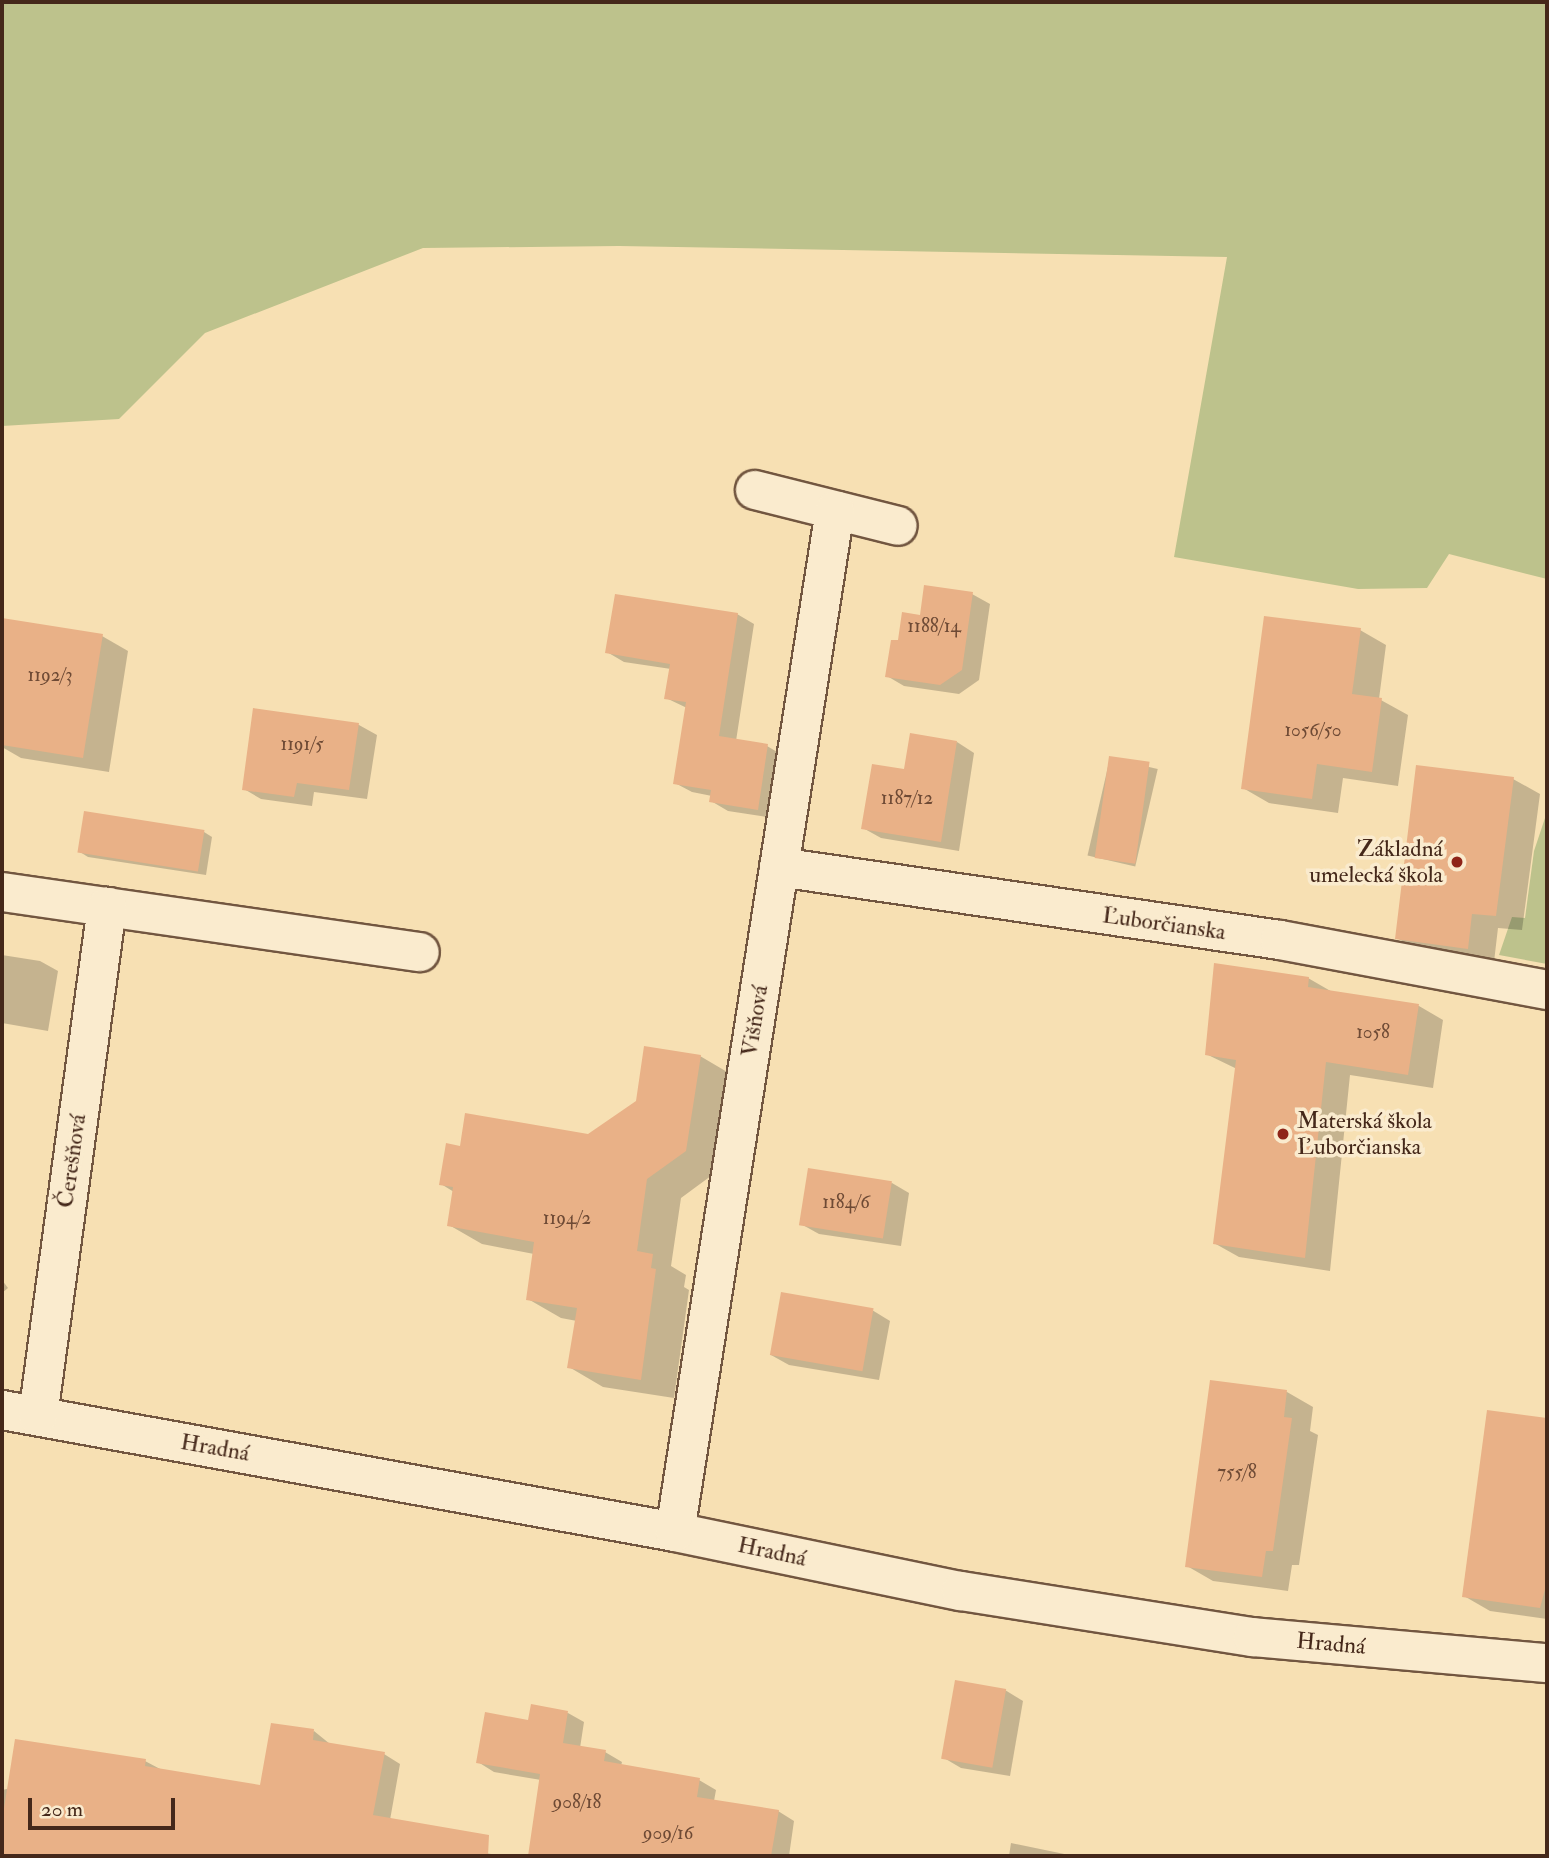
<!DOCTYPE html>
<meta charset="utf-8">
<style>
body{margin:0}
#map{position:relative;width:1549px;height:1858px;overflow:hidden;background:#f7e0b3;font-family:"IM FELL Double Pica",serif}
div>[style]{position:absolute}
[style*='--x']{left:calc(var(--x)*1px);top:calc(var(--y)*1px);width:calc(var(--w)*1px);rotate:calc(var(--a)*1deg)}
.green>*{inset:0;background:#bdc28c}
.shadow>*{inset:0;background:#0003;transform-origin:0 0}
.building>*{inset:0;background:#e9b187;transform-origin:0 0}
.roads{filter:drop-shadow(2px 0 #725640) drop-shadow(-2px 0 #725640) drop-shadow(0 2px #725640) drop-shadow(0 -2px #725640)}
.minor>*{height:38px;margin:-19px;padding:0 19px;transform-origin:19px;border-radius:19px;background:#faebce}
.dots>*{width:19px;height:19px;translate:-50% -50%;box-sizing:border-box;border:4px solid #faebce;border-radius:50%}
span{translate:-50% -50%;white-space:nowrap;text-align:center;line-height:1.15;-webkit-text-stroke:7px #faebce;paint-order:stroke}
.number-label{font-size:19px;color:#6e4a35}
.number-label span{-webkit-text-stroke-width:0}
.poi-label{font-size:23px;color:#45281a}
.right{translate:-100% -50%;text-align:right}
.left{translate:0 -50%;text-align:left}
.street-label{font-size:23px;color:#45281a}
.frame{position:absolute;inset:0;border:4px solid #45281a;pointer-events:none}
.scale{position:absolute;left:28px;top:1798px;width:147px;height:32px;box-sizing:border-box;border:4px solid #45281a;border-top:0;padding-left:9px;font-size:21px;line-height:24px;white-space:nowrap;color:#45281a;-webkit-text-stroke:5px #faebce;paint-order:stroke}
</style>
<div id="map">
<div class="green">
<i style="clip-path:polygon(2px 2px,1547px 2px,1547px 579px,1449px 554px,1427px 588px,1358px 589px,1174px 557px,1227px 257px,619px 246px,423px 248px,205px 333px,119px 419px,2px 426px)"></i>
<i style="clip-path:polygon(1547px 812px,1547px 964px,1499px 955px,1512px 917px,1525px 918px,1534px 851px)"></i>
</div>
<div class="shadow">
<i style="clip-path:polygon(972px 594px,990px 604px,979px 680px,959px 694px,904px 686px,887px 676px,899px 642px,922px 617px)"></i>
<i style="clip-path:polygon(737px 614px,754px 624px,736px 741px,767px 746px,784px 756px,774px 818px,728px 811px,711px 801px,712px 796px,692px 792px,675px 783px,687px 708px,666px 698px,671px 669px,624px 662px,607px 652px)"></i>
<i style="clip-path:polygon(2px 620px,102px 636px,128px 651px,109px 772px,21px 758px,2px 747px)"></i>
<i style="clip-path:polygon(1360px 630px,1386px 645px,1379px 699px,1408px 715px,1398px 786px,1343px 778px,1338px 813px,1269px 803px,1243px 788px)"></i>
<i style="clip-path:polygon(255px 710px,359px 725px,377px 735px,367px 799px,314px 792px,312px 806px,261px 799px,244px 789px)"></i>
<i style="clip-path:polygon(957px 742px,974px 753px,959px 851px,881px 838px,863px 828px,905px 771px)"></i>
<i style="left:1110px;top:758px;width:49px;height:100px;rotate:13deg"></i>
<i style="clip-path:polygon(1513px 779px,1540px 794px,1522px 930px,1498px 928px,1494px 962px,1423px 953px,1397px 938px)"></i>
<i style="clip-path:polygon(86px 813px,204px 832px,212px 837px,206px 875px,88px 857px,80px 852px)"></i>
<i style="clip-path:polygon(2px 955px,40px 961px,58px 971px,48px 1031px,2px 1023px)"></i>
<i style="clip-path:polygon(1308px 978px,1334px 993px,1419px 1006px,1443px 1020px,1433px 1088px,1350px 1075px,1330px 1271px,1239px 1257px,1214px 1243px,1237px 1069px,1206px 1054px)"></i>
<i style="clip-path:polygon(700px 1056px,734px 1076px,719px 1170px,681px 1198px,671px 1266px,686px 1275px,684px 1287px,689px 1290px,674px 1398px,603px 1387px,569px 1367px,577px 1321px,561px 1318px,528px 1299px,534px 1254px,482px 1244px,449px 1225px,454px 1192px,441px 1184px,461px 1148px,588px 1136px)"></i>
<i style="clip-path:polygon(892px 1183px,909px 1193px,901px 1246px,819px 1234px,801px 1224px)"></i>
<i style="clip-path:polygon(2px 1280px,8px 1288px,2px 1293px)"></i>
<i style="clip-path:polygon(872px 1310px,890px 1321px,879px 1380px,789px 1365px,771px 1355px)"></i>
<i style="clip-path:polygon(1211px 1382px,1287px 1392px,1313px 1407px,1310px 1431px,1318px 1435px,1299px 1565px,1292px 1565px,1288px 1591px,1213px 1581px,1187px 1566px)"></i>
<i style="clip-path:polygon(1488px 1412px,1547px 1420px,1547px 1619px,1490px 1611px,1464px 1596px)"></i>
<i style="clip-path:polygon(1005px 1690px,1023px 1701px,1010px 1776px,961px 1768px,944px 1758px)"></i>
<i style="clip-path:polygon(568px 1713px,584px 1722px,580px 1748px,605px 1752px,622px 1762px,621px 1766px,699px 1780px,716px 1790px,714px 1801px,778px 1811px,794px 1821px,789px 1856px,530px 1856px,541px 1780px,494px 1772px,478px 1762px,530px 1722px)"></i>
<i style="clip-path:polygon(314px 1731px,330px 1744px,384px 1754px,400px 1764px,390px 1820px,440px 1846px,504px 1856px,2px 1856px,2px 1790px,145px 1761px,162px 1770px,262px 1788px)"></i>
<i style="clip-path:polygon(1011px 1843px,1074px 1856px,1009px 1856px)"></i>
</div>
<div class="building">
<i style="clip-path:polygon(924px 585px,973px 592px,962px 670px,940px 685px,885px 677px,891px 640px,898px 640px,902px 612px,920px 615px)"></i>
<i style="clip-path:polygon(615px 594px,738px 613px,719px 736px,768px 744px,758px 810px,709px 802px,711px 790px,673px 784px,686px 702px,664px 699px,670px 664px,605px 653px)"></i>
<i style="clip-path:polygon(1264px 616px,1361px 628px,1352px 694px,1382px 698px,1372px 772px,1317px 764px,1312px 799px,1241px 789px)"></i>
<i style="clip-path:polygon(2px 618px,103px 634px,83px 758px,2px 745px)"></i>
<i style="clip-path:polygon(253px 708px,359px 723px,349px 790px,297px 783px,294px 797px,242px 790px)"></i>
<i style="clip-path:polygon(910px 733px,957px 741px,941px 842px,861px 829px,872px 764px,904px 769px)"></i>
<i style="left:1109px;top:756px;width:41px;height:103px;rotate:8deg"></i>
<i style="clip-path:polygon(1416px 765px,1514px 777px,1496px 916px,1472px 914px,1468px 949px,1395px 939px)"></i>
<i style="left:84px;top:811px;width:122px;height:42px;rotate:9deg"></i>
<i style="clip-path:polygon(1214px 963px,1309px 977px,1308px 987px,1419px 1004px,1408px 1075px,1326px 1062px,1305px 1258px,1213px 1244px,1236px 1060px,1205px 1055px)"></i>
<i style="clip-path:polygon(644px 1046px,701px 1055px,686px 1151px,647px 1179px,637px 1251px,653px 1254px,651px 1268px,656px 1269px,641px 1380px,567px 1368px,577px 1308px,526px 1300px,534px 1242px,447px 1226px,453px 1187px,439px 1185px,446px 1143px,460px 1146px,465px 1113px,588px 1134px,636px 1101px)"></i>
<i style="left:808px;top:1168px;width:85px;height:58px;rotate:9deg"></i>
<i style="left:781px;top:1292px;width:94px;height:64px;rotate:10deg"></i>
<i style="clip-path:polygon(1210px 1380px,1287px 1390px,1284px 1417px,1292px 1418px,1273px 1551px,1266px 1551px,1262px 1577px,1185px 1567px)"></i>
<i style="clip-path:polygon(1487px 1410px,1547px 1418px,1547px 1582px,1540px 1608px,1462px 1597px)"></i>
<i style="left:955px;top:1680px;width:52px;height:80px;rotate:10deg"></i>
<i style="clip-path:polygon(531px 1704px,568px 1711px,563px 1743px,606px 1750px,604px 1761px,700px 1778px,697px 1797px,779px 1810px,771px 1856px,528px 1856px,540px 1774px,476px 1763px,485px 1712px,528px 1720px)"></i>
<i style="clip-path:polygon(271px 1723px,314px 1729px,313px 1740px,385px 1752px,373px 1815px,489px 1835px,488px 1856px,2px 1856px,2px 1821px,15px 1739px,146px 1759px,145px 1766px,260px 1785px)"></i>
</div>
<div class="roads">
<div class="minor">
<i style="--x:755;--y:490;--w:147;--a:14.1"></i>
<i style="--x:779;--y:867;--w:506;--a:8.29"></i>
<i style="--x:1280;--y:940;--w:272;--a:10.6"></i>
<i style="--x:2;--y:892;--w:422;--a:8.2"></i>
<i style="--x:2;--y:1410;--w:684;--a:10.27"></i>
<i style="--x:675;--y:1532;--w:292;--a:11.7"></i>
<i style="--x:961;--y:1591;--w:296;--a:9"></i>
<i style="--x:1253;--y:1637;--w:295;--a:5.1"></i>
<i style="--x:38;--y:1416;--w:514;--a:-82.28"></i>
<i style="--x:675;--y:1532;--w:1034;--a:-81.1"></i>
</div>
</div>
<div class="dots">
<i style="left:1457px;top:862px;background:#8f2418"></i>
<i style="left:1283px;top:1134px;background:#8f2418"></i>
</div>
<div class="number-label">
<span style="left:934px;top:627px">1188/14</span>
<span style="left:50px;top:676px">1192/3</span>
<span style="left:1313px;top:731px">1056/50</span>
<span style="left:302px;top:745px">1191/5</span>
<span style="left:907px;top:799px">1187/12</span>
<span style="left:1373px;top:1033px">1058</span>
<span style="left:846px;top:1203px">1184/6</span>
<span style="left:567px;top:1219px">1194/2</span>
<span style="left:1237px;top:1473px">755/8</span>
<span style="left:577px;top:1803px">908/18</span>
<span style="left:668px;top:1834px">909/16</span>
</div>
<div class="poi-label">
<span class="right" style="left:1443px;top:862px">Základná<br>umelecká škola</span>
<span class="left" style="left:1297px;top:1134px">Materská škola<br>Ľuborčianska</span>
</div>
<div class="street-label">
<span style="left:1164px;top:924px;rotate:8deg">Ľuborčianska</span>
<span style="left:755px;top:1021px;rotate:-81deg">Višňová</span>
<span style="left:72px;top:1161px;rotate:-82deg">Čerešňová</span>
<span style="left:215px;top:1448px;rotate:10deg">Hradná</span>
<span style="left:772px;top:1552px;rotate:12deg">Hradná</span>
<span style="left:1331px;top:1644px;rotate:5deg">Hradná</span>
</div>
<div class="frame"></div>
<div class="scale">20 m</div>
</div>
